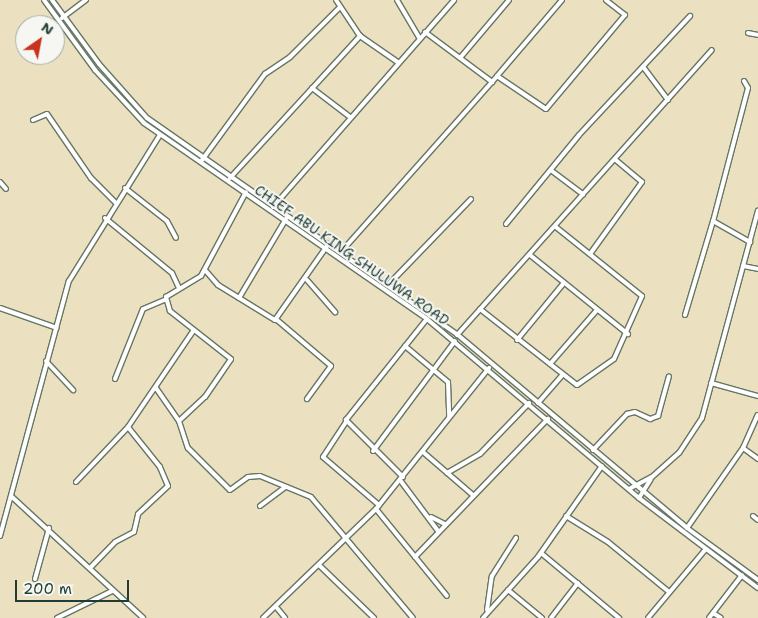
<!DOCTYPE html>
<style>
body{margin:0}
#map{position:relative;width:758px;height:618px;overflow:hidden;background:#ebe0bf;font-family:"Shantell Sans",sans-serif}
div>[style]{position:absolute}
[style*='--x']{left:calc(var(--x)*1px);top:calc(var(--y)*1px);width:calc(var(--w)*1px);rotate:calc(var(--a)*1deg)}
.roads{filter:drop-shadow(1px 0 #667665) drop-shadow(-1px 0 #667665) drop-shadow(0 1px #667665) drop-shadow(0 -1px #667665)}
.minor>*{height:4px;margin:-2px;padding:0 2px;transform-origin:2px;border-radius:2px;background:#fff}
span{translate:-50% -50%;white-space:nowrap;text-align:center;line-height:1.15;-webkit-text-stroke:4px #f6f6f2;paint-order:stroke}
.street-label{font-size:14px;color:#1f3d34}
.north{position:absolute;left:15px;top:15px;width:50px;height:50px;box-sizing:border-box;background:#f6f6f2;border:1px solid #a0aca6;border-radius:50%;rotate:33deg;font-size:14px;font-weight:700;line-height:20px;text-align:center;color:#1f3d34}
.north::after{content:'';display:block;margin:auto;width:18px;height:22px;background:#c8321e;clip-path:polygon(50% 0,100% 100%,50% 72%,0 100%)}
.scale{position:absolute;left:15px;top:580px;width:114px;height:22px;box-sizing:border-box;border:2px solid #1f3d34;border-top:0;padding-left:6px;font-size:15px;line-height:18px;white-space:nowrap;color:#1f3d34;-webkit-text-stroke:4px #f6f6f2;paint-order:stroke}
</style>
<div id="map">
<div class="roads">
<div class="minor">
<i style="--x:44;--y:0;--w:87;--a:53.9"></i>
<i style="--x:95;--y:70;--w:72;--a:47.2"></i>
<i style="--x:144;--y:123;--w:344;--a:34.7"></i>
<i style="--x:427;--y:319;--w:277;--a:40.2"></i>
<i style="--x:639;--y:498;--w:149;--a:37.1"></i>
<i style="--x:52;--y:0;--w:79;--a:53.7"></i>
<i style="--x:99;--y:64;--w:72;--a:48.4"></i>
<i style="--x:147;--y:118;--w:379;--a:34.9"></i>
<i style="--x:458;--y:335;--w:299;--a:40.1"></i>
<i style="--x:687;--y:528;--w:88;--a:36.2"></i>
<i style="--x:336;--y:0;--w:43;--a:56.3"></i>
<i style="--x:360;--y:36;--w:47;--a:34.7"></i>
<i style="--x:397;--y:0;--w:45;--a:59.5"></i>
<i style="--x:562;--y:0;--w:100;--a:130.5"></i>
<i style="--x:497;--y:76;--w:59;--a:34"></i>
<i style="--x:546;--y:109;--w:123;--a:-50"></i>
<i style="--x:625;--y:15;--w:24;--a:-142"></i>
<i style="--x:62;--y:18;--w:30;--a:-37"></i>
<i style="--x:425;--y:32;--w:84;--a:36.7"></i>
<i style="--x:748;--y:33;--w:10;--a:11"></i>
<i style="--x:460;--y:58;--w:76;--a:-49.8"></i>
<i style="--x:644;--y:68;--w:40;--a:53"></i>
<i style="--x:744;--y:81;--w:8;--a:60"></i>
<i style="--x:748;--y:88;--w:138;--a:104.7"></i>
<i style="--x:713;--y:221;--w:43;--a:29.6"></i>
<i style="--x:312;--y:88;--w:48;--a:37.3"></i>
<i style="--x:33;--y:120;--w:15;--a:-23"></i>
<i style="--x:47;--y:114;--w:78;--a:55.5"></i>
<i style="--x:91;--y:178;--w:34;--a:45"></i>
<i style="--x:202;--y:160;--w:107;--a:-53.8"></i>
<i style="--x:265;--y:74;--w:30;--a:-34"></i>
<i style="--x:290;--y:57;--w:71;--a:-45"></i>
<i style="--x:552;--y:171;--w:39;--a:37"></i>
<i style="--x:230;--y:178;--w:193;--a:-47.5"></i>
<i style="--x:0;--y:182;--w:9;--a:49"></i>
<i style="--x:125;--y:188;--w:53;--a:38.2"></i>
<i style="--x:167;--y:221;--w:19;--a:62"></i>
<i style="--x:273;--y:207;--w:275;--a:-48.8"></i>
<i style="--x:105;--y:218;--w:87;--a:39.4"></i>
<i style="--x:172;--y:273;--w:17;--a:65"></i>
<i style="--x:506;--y:224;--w:115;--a:-50.6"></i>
<i style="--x:579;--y:135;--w:163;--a:-47"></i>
<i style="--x:341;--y:252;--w:235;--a:-48.4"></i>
<i style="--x:590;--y:254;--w:89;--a:-54.2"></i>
<i style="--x:642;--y:182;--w:35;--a:-140"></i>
<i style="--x:530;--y:255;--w:126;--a:38.9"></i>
<i style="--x:743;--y:266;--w:15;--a:11"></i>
<i style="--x:205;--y:270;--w:20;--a:49"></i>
<i style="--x:218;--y:285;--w:67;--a:31.6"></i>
<i style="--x:275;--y:320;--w:90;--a:-54.9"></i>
<i style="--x:307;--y:280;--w:43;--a:48.8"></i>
<i style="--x:389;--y:284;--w:118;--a:-46"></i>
<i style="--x:239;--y:298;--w:92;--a:-59.3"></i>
<i style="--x:0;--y:308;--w:60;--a:19.3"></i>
<i style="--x:480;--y:309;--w:123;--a:38.1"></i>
<i style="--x:577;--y:385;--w:45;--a:-35.1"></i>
<i style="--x:614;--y:359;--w:69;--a:-66"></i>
<i style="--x:642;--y:296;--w:110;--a:-141.3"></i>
<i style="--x:685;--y:315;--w:98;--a:-73.4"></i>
<i style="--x:277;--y:320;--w:71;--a:40.4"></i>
<i style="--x:331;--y:366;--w:41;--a:126"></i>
<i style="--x:457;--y:335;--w:382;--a:-48.2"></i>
<i style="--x:517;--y:340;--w:72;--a:-50.6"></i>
<i style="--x:405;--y:346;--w:56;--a:39.9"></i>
<i style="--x:448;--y:382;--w:35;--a:88"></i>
<i style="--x:46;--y:361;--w:40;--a:47"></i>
<i style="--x:550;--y:364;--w:72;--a:-49"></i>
<i style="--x:115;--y:379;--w:75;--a:-68.2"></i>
<i style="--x:143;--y:309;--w:25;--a:-23"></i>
<i style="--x:711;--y:383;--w:49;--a:15.5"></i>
<i style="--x:156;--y:388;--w:40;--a:55.1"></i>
<i style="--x:179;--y:421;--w:28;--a:72"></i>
<i style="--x:188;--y:448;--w:59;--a:45"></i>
<i style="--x:230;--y:490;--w:22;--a:-36"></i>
<i style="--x:248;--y:477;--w:12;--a:-5"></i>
<i style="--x:260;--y:476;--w:55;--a:22.4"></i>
<i style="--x:311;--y:497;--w:158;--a:49.9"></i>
<i style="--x:538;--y:403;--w:37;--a:-49"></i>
<i style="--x:179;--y:421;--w:35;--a:-43"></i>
<i style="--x:205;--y:397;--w:46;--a:-55.6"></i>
<i style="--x:231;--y:359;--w:78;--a:-141.8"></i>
<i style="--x:170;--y:311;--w:15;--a:-106"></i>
<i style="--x:166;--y:297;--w:41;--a:-31"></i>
<i style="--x:201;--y:276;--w:95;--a:-61.8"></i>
<i style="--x:346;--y:422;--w:42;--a:123.3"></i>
<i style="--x:323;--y:457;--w:74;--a:40.6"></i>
<i style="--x:743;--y:448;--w:19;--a:36"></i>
<i style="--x:593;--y:450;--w:50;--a:-46.6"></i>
<i style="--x:627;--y:414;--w:8;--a:-14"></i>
<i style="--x:635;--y:412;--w:17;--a:25"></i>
<i style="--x:650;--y:419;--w:9;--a:-21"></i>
<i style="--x:658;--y:416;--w:41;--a:-74.6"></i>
<i style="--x:373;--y:451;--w:137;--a:-53.3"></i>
<i style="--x:423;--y:452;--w:67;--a:40.8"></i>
<i style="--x:447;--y:473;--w:38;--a:-30"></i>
<i style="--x:480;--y:454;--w:71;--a:-46.1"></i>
<i style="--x:403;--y:477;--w:81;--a:-135"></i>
<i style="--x:346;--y:420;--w:129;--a:-51.3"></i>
<i style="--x:400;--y:480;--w:64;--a:53.3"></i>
<i style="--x:76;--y:482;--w:76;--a:-46.6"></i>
<i style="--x:128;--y:427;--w:117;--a:-55.8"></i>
<i style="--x:629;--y:489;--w:26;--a:-28"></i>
<i style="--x:652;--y:477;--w:36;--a:-42"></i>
<i style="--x:679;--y:453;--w:42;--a:-56.7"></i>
<i style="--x:702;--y:418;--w:215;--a:-74.9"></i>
<i style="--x:11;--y:496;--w:180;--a:42.7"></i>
<i style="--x:639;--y:498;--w:22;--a:-58"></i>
<i style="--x:260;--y:506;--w:31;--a:-37"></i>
<i style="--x:376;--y:509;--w:112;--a:50.8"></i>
<i style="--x:566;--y:516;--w:49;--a:31.8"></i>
<i style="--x:608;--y:542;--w:79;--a:39.3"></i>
<i style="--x:753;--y:516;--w:6;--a:39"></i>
<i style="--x:431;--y:517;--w:16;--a:27"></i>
<i style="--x:687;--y:528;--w:98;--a:-55"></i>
<i style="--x:743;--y:448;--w:36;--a:-66"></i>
<i style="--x:0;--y:536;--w:264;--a:-74.9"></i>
<i style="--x:69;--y:281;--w:172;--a:-58.1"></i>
<i style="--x:541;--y:553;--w:102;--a:39.8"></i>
<i style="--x:415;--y:557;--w:192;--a:-46.1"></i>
<i style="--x:320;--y:566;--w:75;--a:43.9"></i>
<i style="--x:90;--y:568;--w:36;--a:-46"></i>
<i style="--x:115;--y:542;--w:21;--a:-28"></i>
<i style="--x:134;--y:532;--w:18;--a:-77"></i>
<i style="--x:138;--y:514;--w:41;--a:-43"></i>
<i style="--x:168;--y:486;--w:21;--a:-113"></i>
<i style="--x:160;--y:467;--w:51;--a:-128.7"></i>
<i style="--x:35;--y:579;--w:53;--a:-74.6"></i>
<i style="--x:508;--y:590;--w:44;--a:39.5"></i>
<i style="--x:277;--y:608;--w:13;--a:51"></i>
<i style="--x:487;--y:610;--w:34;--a:-82"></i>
<i style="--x:492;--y:576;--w:45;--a:-57.7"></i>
<i style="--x:713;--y:613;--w:9;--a:32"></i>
<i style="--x:57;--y:618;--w:61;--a:-26.1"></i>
<i style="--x:263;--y:618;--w:157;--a:-44"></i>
<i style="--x:376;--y:509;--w:181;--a:-51.3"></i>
<i style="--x:483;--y:618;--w:82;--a:-48"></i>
<i style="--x:538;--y:557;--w:111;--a:-54.9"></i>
<i style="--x:551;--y:618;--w:44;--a:-52.4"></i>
<i style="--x:648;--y:618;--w:90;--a:-50"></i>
<i style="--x:709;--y:618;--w:54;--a:-52.5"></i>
</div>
</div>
<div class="street-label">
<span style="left:352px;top:255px;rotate:35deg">CHIEF ABU KING SHULUWA ROAD</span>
</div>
<div class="north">N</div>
<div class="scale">200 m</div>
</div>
